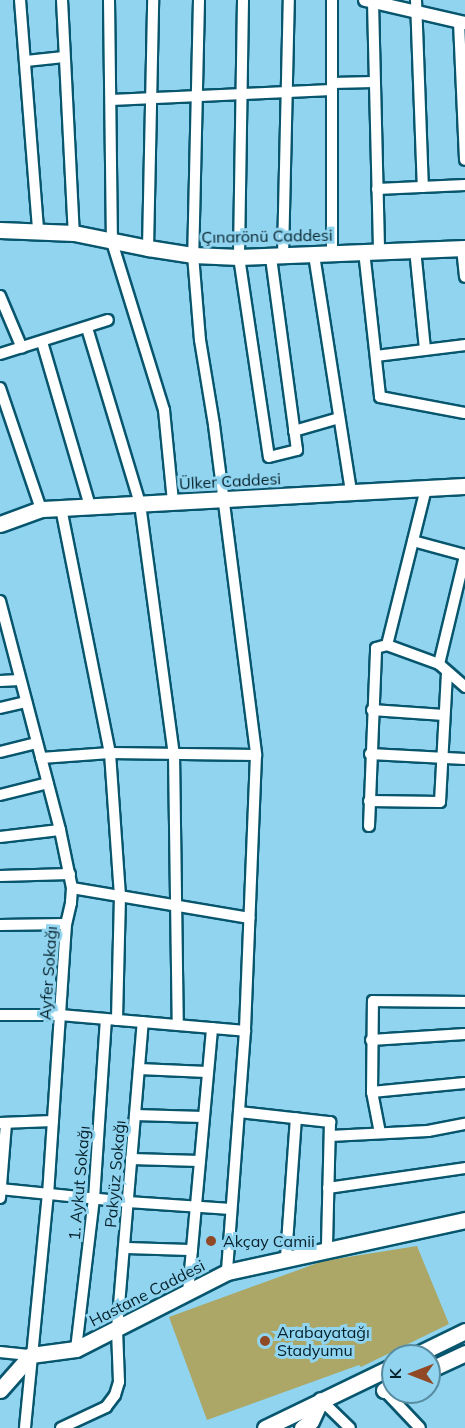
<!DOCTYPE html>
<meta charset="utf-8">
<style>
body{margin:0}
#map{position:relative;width:465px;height:1428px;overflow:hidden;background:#90d4ef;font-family:Mulish,sans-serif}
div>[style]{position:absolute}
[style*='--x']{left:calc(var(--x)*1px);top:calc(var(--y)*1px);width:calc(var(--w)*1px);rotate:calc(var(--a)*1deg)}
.green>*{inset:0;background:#aca766}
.roads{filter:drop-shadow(2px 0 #08566e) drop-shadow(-2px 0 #08566e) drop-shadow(0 2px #08566e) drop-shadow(0 -2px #08566e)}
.minor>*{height:10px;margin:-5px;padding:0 5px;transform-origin:5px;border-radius:5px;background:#fff}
.tertiary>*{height:12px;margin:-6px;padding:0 6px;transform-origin:6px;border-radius:6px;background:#fff}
.secondary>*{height:15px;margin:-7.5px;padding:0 7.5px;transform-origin:7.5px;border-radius:7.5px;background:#fff}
.dots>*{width:16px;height:16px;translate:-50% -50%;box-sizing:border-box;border:3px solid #90d4ef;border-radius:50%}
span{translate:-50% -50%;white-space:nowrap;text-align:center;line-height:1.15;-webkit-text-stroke:6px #90d4ef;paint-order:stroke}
.street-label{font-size:16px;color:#05212b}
.poi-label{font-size:16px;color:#05212b}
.left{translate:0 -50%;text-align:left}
.north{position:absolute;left:381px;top:1344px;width:60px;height:60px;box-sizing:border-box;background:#90d4ef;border:2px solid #588ca1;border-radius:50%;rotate:270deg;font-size:16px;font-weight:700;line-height:24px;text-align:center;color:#05212b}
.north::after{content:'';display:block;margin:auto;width:21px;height:27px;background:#904825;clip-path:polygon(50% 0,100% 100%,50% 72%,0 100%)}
</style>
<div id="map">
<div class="green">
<i style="clip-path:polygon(417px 1246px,449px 1324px,361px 1367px,359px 1365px,207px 1420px,169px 1317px,323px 1261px)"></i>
</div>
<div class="roads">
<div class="minor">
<i style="--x:20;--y:0;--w:231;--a:85.5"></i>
<i style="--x:62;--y:0;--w:233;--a:87.1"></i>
<i style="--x:109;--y:0;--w:242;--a:89.3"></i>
<i style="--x:112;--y:242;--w:176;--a:72.8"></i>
<i style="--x:164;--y:410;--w:92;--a:84.4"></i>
<i style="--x:199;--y:0;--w:255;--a:91.3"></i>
<i style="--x:193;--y:255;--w:85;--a:85.3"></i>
<i style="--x:200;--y:340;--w:86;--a:80.6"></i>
<i style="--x:214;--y:425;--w:333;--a:82.7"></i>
<i style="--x:256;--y:755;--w:276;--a:92.3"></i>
<i style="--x:245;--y:1031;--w:242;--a:94.3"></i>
<i style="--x:243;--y:0;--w:257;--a:90.9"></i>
<i style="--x:239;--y:257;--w:202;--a:81.5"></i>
<i style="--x:269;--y:457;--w:29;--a:-14"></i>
<i style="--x:297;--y:450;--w:195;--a:-97.7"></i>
<i style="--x:416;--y:0;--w:187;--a:87.9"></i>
<i style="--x:373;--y:2;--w:248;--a:88.6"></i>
<i style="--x:459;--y:22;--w:138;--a:87.5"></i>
<i style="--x:26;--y:61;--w:38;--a:-6"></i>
<i style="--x:332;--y:83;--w:42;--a:-1.4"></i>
<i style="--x:111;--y:100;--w:221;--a:-2.6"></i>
<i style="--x:377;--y:189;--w:88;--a:-2.6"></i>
<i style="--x:148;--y:248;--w:248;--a:-88.8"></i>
<i style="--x:462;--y:248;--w:29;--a:84"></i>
<i style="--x:415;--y:249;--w:100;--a:84.3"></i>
<i style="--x:364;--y:251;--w:147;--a:83.7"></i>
<i style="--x:380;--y:397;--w:86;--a:10.7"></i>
<i style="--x:332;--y:254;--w:254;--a:-90"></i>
<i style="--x:314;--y:255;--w:240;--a:81.1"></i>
<i style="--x:283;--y:256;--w:256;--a:-88.7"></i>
<i style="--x:0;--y:296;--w:56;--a:67.1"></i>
<i style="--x:87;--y:328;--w:184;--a:73.2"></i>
<i style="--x:140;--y:504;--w:252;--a:82.3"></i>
<i style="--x:174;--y:754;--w:271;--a:89.2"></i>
<i style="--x:42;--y:342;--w:171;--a:73.7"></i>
<i style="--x:0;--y:354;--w:113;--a:-17.5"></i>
<i style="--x:376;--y:356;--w:90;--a:-7"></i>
<i style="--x:0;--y:388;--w:128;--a:71.3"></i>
<i style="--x:294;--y:431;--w:47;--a:-16.1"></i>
<i style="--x:61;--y:508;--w:250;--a:78.7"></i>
<i style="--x:110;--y:753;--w:143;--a:86"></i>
<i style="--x:120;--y:896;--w:124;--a:91.4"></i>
<i style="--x:413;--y:541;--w:54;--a:15.1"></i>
<i style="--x:0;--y:601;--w:237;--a:75.3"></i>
<i style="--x:60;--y:830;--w:59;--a:78.3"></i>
<i style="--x:72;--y:888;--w:15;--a:94"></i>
<i style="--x:71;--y:903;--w:22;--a:103"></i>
<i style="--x:66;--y:924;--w:270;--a:93.8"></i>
<i style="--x:48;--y:1193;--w:236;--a:95.6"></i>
<i style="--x:387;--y:645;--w:162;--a:-76"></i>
<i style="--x:387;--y:645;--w:55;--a:20.1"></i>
<i style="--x:439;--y:664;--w:35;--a:41"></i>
<i style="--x:439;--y:664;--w:111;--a:-76.5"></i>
<i style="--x:0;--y:681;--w:20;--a:-3"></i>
<i style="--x:0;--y:708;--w:27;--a:-13"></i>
<i style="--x:372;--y:710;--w:72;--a:4"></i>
<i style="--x:0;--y:752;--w:38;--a:-14"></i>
<i style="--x:370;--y:754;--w:95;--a:3"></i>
<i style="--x:41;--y:758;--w:69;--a:-4.1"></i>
<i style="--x:110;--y:753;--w:146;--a:0.8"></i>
<i style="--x:0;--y:795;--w:49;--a:-14"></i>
<i style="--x:369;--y:801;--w:71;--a:0.8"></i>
<i style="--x:440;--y:802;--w:130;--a:-86.9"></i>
<i style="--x:369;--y:826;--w:178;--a:-87.7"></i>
<i style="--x:376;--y:648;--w:11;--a:-15"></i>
<i style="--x:0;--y:837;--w:60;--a:-6.7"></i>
<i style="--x:0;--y:876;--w:70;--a:-1.6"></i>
<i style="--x:72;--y:888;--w:180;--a:9.6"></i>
<i style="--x:0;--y:925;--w:66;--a:-0.9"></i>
<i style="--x:0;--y:1015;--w:60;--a:0"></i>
<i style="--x:60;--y:1015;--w:186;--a:4.9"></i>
<i style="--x:371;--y:1040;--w:94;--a:-3.7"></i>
<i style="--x:139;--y:1069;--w:68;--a:2.5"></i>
<i style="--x:372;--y:1092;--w:93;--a:-5.5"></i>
<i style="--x:239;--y:1112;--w:92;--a:6.3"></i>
<i style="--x:330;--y:1122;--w:126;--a:91.4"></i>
<i style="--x:135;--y:1115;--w:68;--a:1.7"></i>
<i style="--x:0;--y:1123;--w:53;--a:-2.2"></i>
<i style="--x:380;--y:1133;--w:42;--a:-101"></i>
<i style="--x:372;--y:1092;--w:91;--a:-89.4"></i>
<i style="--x:373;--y:1001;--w:92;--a:0.6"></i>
<i style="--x:330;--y:1136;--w:98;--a:-2.9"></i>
<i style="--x:428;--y:1131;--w:38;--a:-11"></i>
<i style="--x:131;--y:1159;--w:69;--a:1.7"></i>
<i style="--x:328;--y:1188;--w:138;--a:-8.3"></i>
<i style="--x:0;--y:1189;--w:129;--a:5.8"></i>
<i style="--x:128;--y:1202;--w:103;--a:3.9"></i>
<i style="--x:0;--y:1198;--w:75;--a:-85.4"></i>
<i style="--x:124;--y:1248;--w:68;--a:1.7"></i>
<i style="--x:286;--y:1257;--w:139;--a:-85.9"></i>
<i style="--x:188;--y:1293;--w:266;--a:-84.8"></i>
<i style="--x:76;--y:1349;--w:151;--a:-83.2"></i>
<i style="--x:94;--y:1199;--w:180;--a:-86.2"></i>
<i style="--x:0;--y:1352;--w:31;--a:6"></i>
<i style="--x:384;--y:1390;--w:52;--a:46.5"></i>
<i style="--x:321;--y:1400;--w:40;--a:44"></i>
<i style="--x:61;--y:1428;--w:50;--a:-25"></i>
<i style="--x:106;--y:1407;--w:15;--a:-53"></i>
<i style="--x:115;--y:1395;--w:14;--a:-73"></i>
<i style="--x:119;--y:1382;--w:53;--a:-92.2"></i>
<i style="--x:117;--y:1329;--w:308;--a:-85.2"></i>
</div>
<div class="tertiary">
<i style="--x:365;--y:0;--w:103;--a:13"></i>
</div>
<div class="secondary">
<i style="--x:0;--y:230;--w:74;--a:2.3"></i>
<i style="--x:74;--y:233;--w:76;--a:11.5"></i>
<i style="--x:148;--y:248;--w:46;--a:8.8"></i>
<i style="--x:193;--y:255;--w:46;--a:2.5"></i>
<i style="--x:239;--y:257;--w:226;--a:-2.3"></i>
<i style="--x:0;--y:524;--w:44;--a:-20.1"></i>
<i style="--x:41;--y:509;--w:425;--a:-3.1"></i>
<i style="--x:414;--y:1356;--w:57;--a:-26.1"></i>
<i style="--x:429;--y:1370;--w:40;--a:-25"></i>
<i style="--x:0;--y:1390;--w:47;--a:-48.5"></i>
<i style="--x:31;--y:1355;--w:45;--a:-7.6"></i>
<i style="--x:76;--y:1349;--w:169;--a:-27"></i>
<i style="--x:227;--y:1272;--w:244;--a:-12.3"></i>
<i style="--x:384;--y:1390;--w:10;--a:-24"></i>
<i style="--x:265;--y:1428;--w:142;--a:-25.8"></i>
<i style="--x:302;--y:1428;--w:11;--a:-38"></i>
<i style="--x:311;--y:1421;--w:23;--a:-65"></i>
</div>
</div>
<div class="dots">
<i style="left:211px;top:1241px;background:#904825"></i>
<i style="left:265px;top:1341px;background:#904825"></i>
</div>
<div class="street-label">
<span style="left:267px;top:236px;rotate:-1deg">Çınarönü Caddesi</span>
<span style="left:230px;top:481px;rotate:-3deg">Ülker Caddesi</span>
<span style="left:48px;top:973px;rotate:-86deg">Ayfer Sokağı</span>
<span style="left:115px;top:1174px;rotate:-85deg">Pakyüz Sokağı</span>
<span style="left:79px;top:1183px;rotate:-85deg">1. Aykut Sokağı</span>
<span style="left:147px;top:1293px;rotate:-27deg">Hastane Caddesi</span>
</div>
<div class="poi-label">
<span class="left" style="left:223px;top:1241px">Akçay Camii</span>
<span class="left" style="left:277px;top:1341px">Arabayatağı<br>Stadyumu</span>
</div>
<div class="north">K</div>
</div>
